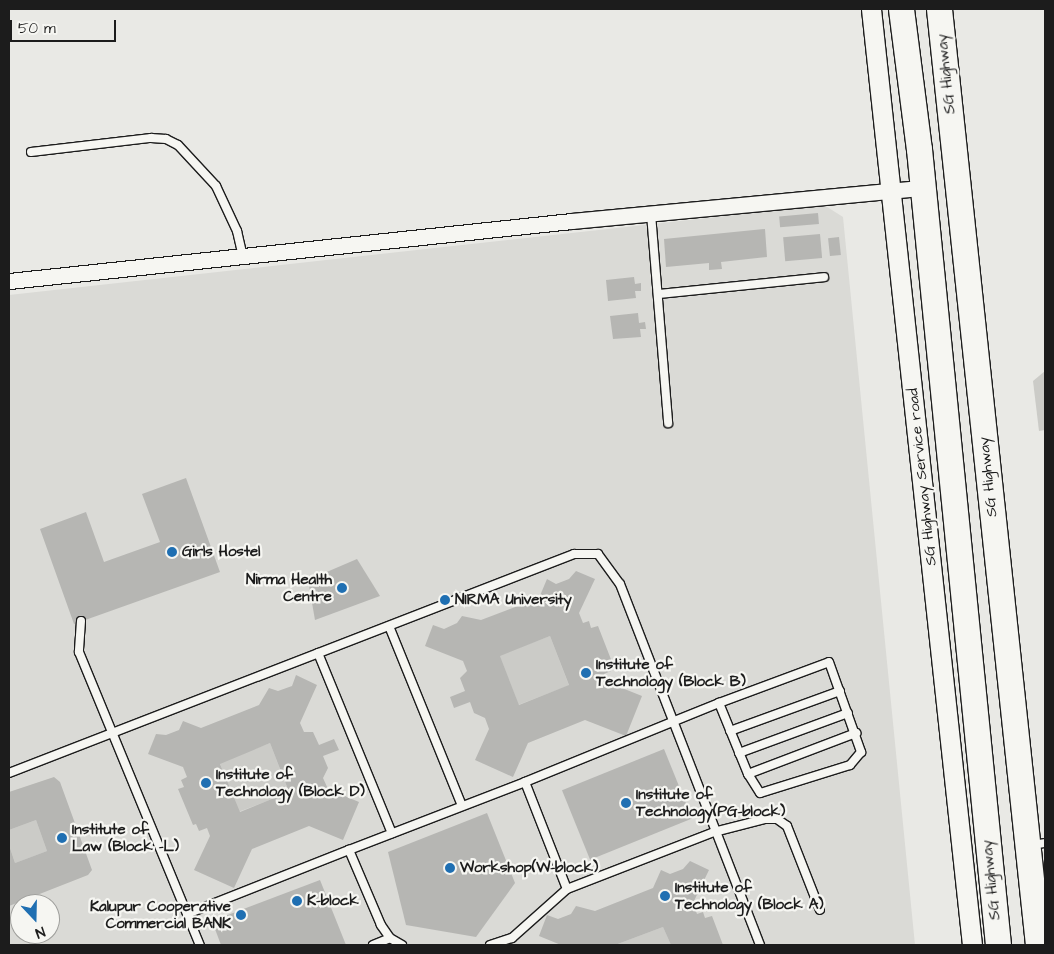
<!DOCTYPE html>
<style>
body{margin:0}
#map{position:relative;width:1054px;height:954px;overflow:hidden;background:#e9e9e5;font-family:"Architects Daughter",sans-serif}
div>[style]{position:absolute}
[style*='--x']{left:calc(var(--x)*1px);top:calc(var(--y)*1px);width:calc(var(--w)*1px);rotate:calc(var(--a)*1deg)}
.built>*{inset:0;background:#dadad6}
.green>*{inset:0;background:#cbcbc7;transform-origin:0 0}
.building>*{inset:0;background:#b6b6b3;transform-origin:0 0}
.roads{filter:drop-shadow(1px 0 #1c1c1c) drop-shadow(-1px 0 #1c1c1c) drop-shadow(0 1px #1c1c1c) drop-shadow(0 -1px #1c1c1c)}
.service>*{height:8px;margin:-4px;padding:0 4px;transform-origin:4px;border-radius:4px;background:#f6f6f2}
.minor>*{height:15px;margin:-7.5px;padding:0 7.5px;transform-origin:7.5px;border-radius:7.5px;background:#f6f6f2}
.tertiary>*{height:19px;margin:-9.5px;padding:0 9.5px;transform-origin:9.5px;border-radius:9.5px;background:#f6f6f2}
.trunk>*{height:25px;margin:-12.5px;padding:0 12.5px;transform-origin:12.5px;border-radius:12.5px;background:#f6f6f2}
.dots>*{width:14px;height:14px;translate:-50% -50%;box-sizing:border-box;border:2px solid #f6f6f2;border-radius:50%}
span{translate:-50% -50%;white-space:nowrap;text-align:center;line-height:1.15;-webkit-text-stroke:4.5px #f6f6f2;paint-order:stroke}
.street-label{font-size:15px;color:#1c1c1c}
.poi-label{font-size:15px;color:#1c1c1c;font-weight:700}
.left{translate:0 -50%;text-align:left}
.right{translate:-100% -50%;text-align:right}
.frame{position:absolute;inset:0;border:10px solid #1c1c1c;pointer-events:none}
.north{position:absolute;left:10px;top:894px;width:50px;height:50px;box-sizing:border-box;background:#f6f6f2;border:1px solid #9f9f9c;border-radius:50%;rotate:159deg;font-size:14px;font-weight:700;line-height:20px;text-align:center;color:#1c1c1c}
.north::after{content:'';display:block;margin:auto;width:18px;height:22px;background:#1f6fb2;clip-path:polygon(50% 0,100% 100%,50% 72%,0 100%)}
.scale{position:absolute;left:10px;top:20px;width:106px;height:22px;box-sizing:border-box;border:2px solid #1c1c1c;border-top:0;padding-left:6px;font-size:15px;line-height:18px;white-space:nowrap;color:#1c1c1c;-webkit-text-stroke:4px #f6f6f2;paint-order:stroke}
</style>
<div id="map">
<div class="built">
<i style="clip-path:polygon(evenodd,824px 205px,843px 217px,915px 945px,9px 945px,9px 295px,824px 205px,20px 904px,50px 904px,50px 934px,20px 934px,20px 904px)"></i>
</div>
<div class="green">
<i style="clip-path:polygon(1045px 371px,1045px 430px,1039px 431px,1033px 381px)"></i>
<i style="left:550px;top:636px;width:53px;height:54px;rotate:69deg"></i>
<i style="left:270px;top:743px;width:53px;height:54px;rotate:69deg"></i>
<i style="clip-path:polygon(36px 820px,47px 851px,15px 863px,9px 845px,9px 830px)"></i>
<i style="clip-path:polygon(663px 927px,671px 945px,615px 945px)"></i>
</div>
<div class="building">
<i style="left:818px;top:213px;width:11px;height:39px;rotate:85deg"></i>
<i style="clip-path:polygon(765px 229px,767px 257px,721px 262px,722px 269px,709px 270px,709px 263px,666px 267px,664px 239px)"></i>
<i style="left:820px;top:234px;width:24px;height:37px;rotate:85deg"></i>
<i style="left:839px;top:237px;width:18px;height:11px;rotate:84deg"></i>
<i style="clip-path:polygon(634px 277px,635px 284px,641px 283px,641px 291px,635px 291px,636px 298px,608px 301px,606px 280px)"></i>
<i style="clip-path:polygon(638px 313px,639px 323px,645px 322px,646px 329px,640px 329px,641px 337px,613px 339px,610px 316px)"></i>
<i style="clip-path:polygon(186px 478px,220px 572px,74px 624px,40px 529px,86px 512px,104px 562px,160px 542px,142px 494px)"></i>
<i style="clip-path:polygon(357px 559px,380px 596px,315px 620px,308px 580px)"></i>
<i style="clip-path:polygon(evenodd,576px 571px,595px 579px,579px 613px,583px 623px,589px 621px,591px 628px,598px 626px,612px 662px,608px 664px,611px 671px,604px 674px,607px 682px,642px 696px,626px 736px,585px 720px,528px 743px,513px 777px,475px 760px,489px 729px,485px 718px,474px 713px,470px 702px,454px 708px,450px 697px,465px 691px,460px 678px,467px 671px,463px 661px,425px 646px,433px 625px,444px 629px,457px 623px,462px 616px,481px 620px,539px 598px,547px 579px,556px 584px,569px 579px,576px 571px,550px 636px,569px 685px,519px 705px,500px 656px,550px 636px)"></i>
<i style="clip-path:polygon(evenodd,296px 675px,317px 685px,300px 723px,304px 732px,313px 732px,319px 745px,334px 739px,339px 750px,323px 756px,328px 768px,323px 778px,328px 789px,359px 802px,343px 840px,309px 826px,252px 849px,234px 888px,194px 870px,210px 836px,207px 828px,199px 831px,196px 824px,193px 825px,178px 789px,184px 787px,181px 780px,187px 777px,183px 767px,148px 754px,156px 734px,166px 735px,179px 730px,183px 721px,201px 728px,259px 705px,269px 688px,278px 691px,292px 686px,296px 675px,270px 743px,289px 792px,240px 812px,220px 764px,270px 743px)"></i>
<i style="left:664px;top:749px;width:75px;height:110px;rotate:68deg"></i>
<i style="clip-path:polygon(54px 777px,60px 782px,92px 870px,88px 875px,9px 906px,9px 845px,15px 863px,47px 851px,36px 820px,9px 830px,9px 792px)"></i>
<i style="clip-path:polygon(487px 813px,515px 883px,476px 937px,406px 925px,388px 852px)"></i>
<i style="clip-path:polygon(690px 861px,709px 870px,693px 903px,697px 914px,703px 912px,705px 918px,712px 916px,723px 945px,671px 945px,663px 927px,615px 945px,561px 945px,539px 936px,547px 915px,558px 919px,571px 914px,576px 906px,595px 911px,653px 888px,661px 870px,670px 874px,683px 869px)"></i>
<i style="clip-path:polygon(320px 880px,346px 945px,221px 945px,212px 921px)"></i>
</div>
<div class="roads">
<div class="service">
<i style="--x:31;--y:152;--w:121;--a:-6.7"></i>
<i style="--x:151;--y:138;--w:15;--a:4"></i>
<i style="--x:166;--y:139;--w:13;--a:27"></i>
<i style="--x:178;--y:145;--w:56;--a:47.2"></i>
<i style="--x:216;--y:186;--w:50;--a:65"></i>
<i style="--x:237;--y:231;--w:26;--a:77"></i>
<i style="--x:651;--y:214;--w:210;--a:85.3"></i>
<i style="--x:658;--y:294;--w:167;--a:-5.8"></i>
<i style="--x:81;--y:621;--w:31;--a:94"></i>
<i style="--x:79;--y:652;--w:317;--a:67.6"></i>
<i style="--x:389;--y:626;--w:194;--a:67.9"></i>
<i style="--x:318;--y:653;--w:195;--a:67.7"></i>
<i style="--x:730;--y:731;--w:117;--a:-20"></i>
<i style="--x:739;--y:753;--w:116;--a:-20.2"></i>
<i style="--x:9;--y:773;--w:606;--a:-21.19"></i>
<i style="--x:574;--y:554;--w:24;--a:0"></i>
<i style="--x:598;--y:554;--w:37;--a:54"></i>
<i style="--x:620;--y:584;--w:387;--a:68.8"></i>
<i style="--x:748;--y:774;--w:116;--a:-20.8"></i>
<i style="--x:525;--y:782;--w:159;--a:-22.2"></i>
<i style="--x:672;--y:722;--w:51;--a:-22"></i>
<i style="--x:719;--y:703;--w:117;--a:-20.4"></i>
<i style="--x:829;--y:662;--w:96;--a:70.4"></i>
<i style="--x:861;--y:752;--w:17;--a:130"></i>
<i style="--x:850;--y:765;--w:94;--a:162.7"></i>
<i style="--x:760;--y:793;--w:22;--a:-122"></i>
<i style="--x:748;--y:774;--w:77;--a:-112.2"></i>
<i style="--x:1032;--y:845;--w:13;--a:-9"></i>
<i style="--x:187;--y:914;--w:174;--a:-21.6"></i>
<i style="--x:373;--y:945;--w:18;--a:-22"></i>
<i style="--x:402;--y:945;--w:14;--a:-150"></i>
<i style="--x:390;--y:938;--w:16;--a:-125"></i>
<i style="--x:381;--y:925;--w:82;--a:-113.1"></i>
<i style="--x:349;--y:850;--w:189;--a:-21.1"></i>
<i style="--x:525;--y:782;--w:115;--a:68.6"></i>
<i style="--x:490;--y:945;--w:23;--a:-18"></i>
<i style="--x:512;--y:938;--w:74;--a:-41.7"></i>
<i style="--x:567;--y:889;--w:158;--a:-21.2"></i>
<i style="--x:714;--y:832;--w:53;--a:-14.3"></i>
<i style="--x:765;--y:819;--w:12;--a:0"></i>
<i style="--x:777;--y:819;--w:12;--a:35"></i>
<i style="--x:787;--y:826;--w:90;--a:68.6"></i>
</div>
<div class="minor">
<i style="--x:9;--y:281;--w:565;--a:-6.09"></i>
<i style="--x:571;--y:221;--w:351;--a:-5.4"></i>
</div>
<div class="tertiary">
<i style="--x:871;--y:9;--w:941;--a:83.84"></i>
</div>
<div class="trunk">
<i style="--x:901;--y:9;--w:141;--a:82.7"></i>
<i style="--x:919;--y:149;--w:800;--a:84.33"></i>
<i style="--x:939;--y:9;--w:941;--a:83.96"></i>
</div>
</div>
<div class="dots">
<i style="left:172px;top:552px;background:#1f6fb2"></i>
<i style="left:342px;top:588px;background:#1f6fb2"></i>
<i style="left:445px;top:600px;background:#1f6fb2"></i>
<i style="left:586px;top:673px;background:#1f6fb2"></i>
<i style="left:206px;top:783px;background:#1f6fb2"></i>
<i style="left:626px;top:803px;background:#1f6fb2"></i>
<i style="left:62px;top:838px;background:#1f6fb2"></i>
<i style="left:450px;top:868px;background:#1f6fb2"></i>
<i style="left:665px;top:896px;background:#1f6fb2"></i>
<i style="left:297px;top:901px;background:#1f6fb2"></i>
<i style="left:241px;top:915px;background:#1f6fb2"></i>
</div>
<div class="street-label">
<span style="left:946px;top:74px;rotate:-96deg">SG Highway</span>
<span style="left:922px;top:477px;rotate:-96deg">SG Highway Service road</span>
<span style="left:988px;top:477px;rotate:-96deg">SG Highway</span>
<span style="left:991px;top:880px;rotate:-96deg">SG Highway</span>
</div>
<div class="poi-label">
<span class="left" style="left:182px;top:552px">Girls Hostel</span>
<span class="right" style="left:332px;top:588px">Nirma Health<br>Centre</span>
<span class="left" style="left:455px;top:600px">NIRMA University</span>
<span class="left" style="left:596px;top:673px">Institute of<br>Technology (Block B)</span>
<span class="left" style="left:216px;top:783px">Institute of<br>Technology (Block D)</span>
<span class="left" style="left:636px;top:803px">Institute of<br>Technology(PG-block)</span>
<span class="left" style="left:72px;top:838px">Institute of<br>Law (Block -L)</span>
<span class="left" style="left:460px;top:868px">Workshop(W-block)</span>
<span class="left" style="left:675px;top:896px">Institute of<br>Technology (Block A)</span>
<span class="left" style="left:307px;top:901px">K-block</span>
<span class="right" style="left:231px;top:915px">Kalupur Cooperative<br>Commercial BANK</span>
</div>
<div class="frame"></div>
<div class="north">N</div>
<div class="scale">50 m</div>
</div>
